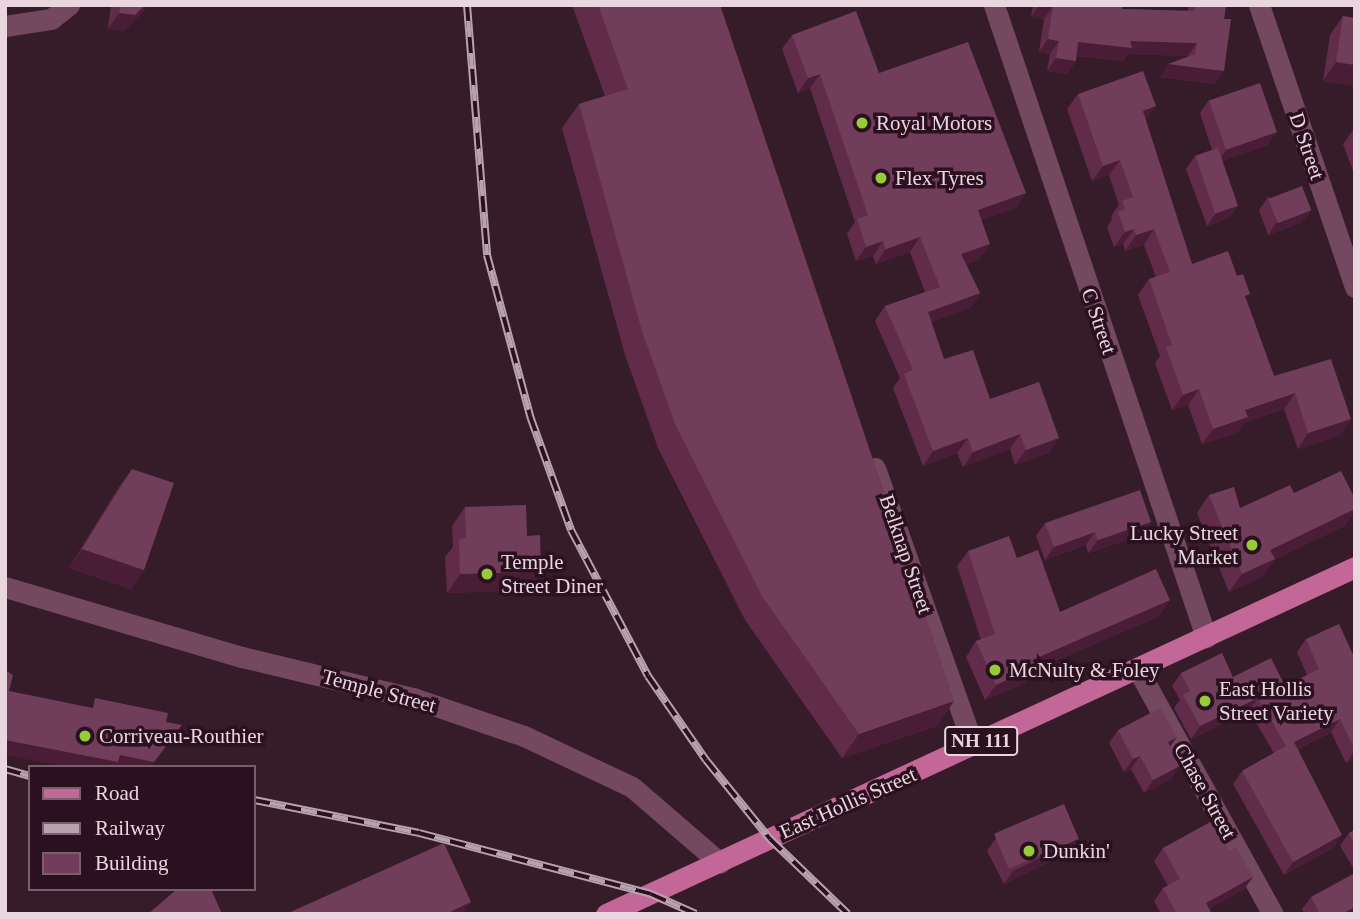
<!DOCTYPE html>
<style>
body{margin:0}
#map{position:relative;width:1360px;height:919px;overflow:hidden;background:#361b29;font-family:"Times New Roman",serif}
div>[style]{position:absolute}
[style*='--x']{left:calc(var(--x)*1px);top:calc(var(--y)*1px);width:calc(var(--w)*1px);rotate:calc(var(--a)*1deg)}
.street>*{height:21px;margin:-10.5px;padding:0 10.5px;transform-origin:10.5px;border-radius:10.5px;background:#74485e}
.primary>*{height:21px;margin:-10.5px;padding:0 10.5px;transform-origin:10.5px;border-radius:10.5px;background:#c26797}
.rail>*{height:8px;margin-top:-4px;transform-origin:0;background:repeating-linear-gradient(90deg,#2b111f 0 16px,#b8a2ad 0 32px);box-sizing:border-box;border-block:2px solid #b8a2ad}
.wall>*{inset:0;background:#612c4a}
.shaded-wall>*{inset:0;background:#4a1d36}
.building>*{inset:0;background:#703e5a;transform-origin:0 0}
.dots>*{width:19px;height:19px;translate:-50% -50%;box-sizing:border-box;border:4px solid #2b111f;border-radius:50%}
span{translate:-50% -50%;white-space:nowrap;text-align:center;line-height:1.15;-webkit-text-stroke:7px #2b111f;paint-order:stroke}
.shield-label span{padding:2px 5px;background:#2b111f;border:2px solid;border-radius:5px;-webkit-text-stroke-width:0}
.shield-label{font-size:19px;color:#e9d6df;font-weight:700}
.poi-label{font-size:21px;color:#e9d6df}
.left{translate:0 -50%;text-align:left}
.right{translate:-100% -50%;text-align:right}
.street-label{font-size:21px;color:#e9d6df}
.frame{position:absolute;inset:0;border:7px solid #e9d6df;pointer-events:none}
.legend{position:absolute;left:28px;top:765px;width:228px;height:126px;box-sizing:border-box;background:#2b111f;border:2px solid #77606c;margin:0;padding:9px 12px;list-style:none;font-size:21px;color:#e9d6df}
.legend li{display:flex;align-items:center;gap:14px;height:35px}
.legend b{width:35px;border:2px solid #77606c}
</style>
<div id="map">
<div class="street">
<i style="--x:994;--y:5;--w:667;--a:71.46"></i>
<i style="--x:1259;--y:5;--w:298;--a:71.2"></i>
<i style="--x:5;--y:26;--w:47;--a:-8.7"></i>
<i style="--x:51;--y:19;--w:23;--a:-38"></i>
<i style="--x:875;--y:468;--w:294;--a:70.5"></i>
<i style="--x:5;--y:587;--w:247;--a:16.5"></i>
<i style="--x:242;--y:657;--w:176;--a:13.5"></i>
<i style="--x:413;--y:698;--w:117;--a:18.9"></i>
<i style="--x:524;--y:736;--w:119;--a:25.3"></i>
<i style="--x:632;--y:787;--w:116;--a:40.8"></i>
<i style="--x:1137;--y:668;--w:281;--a:61.1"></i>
</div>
<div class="primary">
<i style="--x:606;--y:914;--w:825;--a:-24.86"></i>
</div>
<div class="rail">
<i style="--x:467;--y:5;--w:251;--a:85.4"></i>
<i style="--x:487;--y:255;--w:167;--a:75"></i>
<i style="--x:530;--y:416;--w:121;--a:70.2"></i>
<i style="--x:571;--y:530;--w:165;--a:62.2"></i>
<i style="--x:648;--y:676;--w:102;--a:55.4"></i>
<i style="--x:706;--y:760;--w:102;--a:51"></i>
<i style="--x:770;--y:839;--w:108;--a:43.9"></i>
<i style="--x:5;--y:769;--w:26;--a:16"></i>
<i style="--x:254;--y:800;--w:168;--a:11.3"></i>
<i style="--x:419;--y:833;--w:240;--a:14.7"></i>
<i style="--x:651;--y:894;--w:49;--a:24"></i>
</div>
<div class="wall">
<i style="clip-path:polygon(111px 5px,149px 5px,124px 31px,108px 29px)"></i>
<i style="clip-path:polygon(572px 5px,720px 5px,954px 701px,937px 726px,842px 758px,745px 620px,658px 448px,625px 355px,562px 128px,579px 104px,605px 96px)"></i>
<i style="clip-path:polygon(1033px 5px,1123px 5px,1122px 9px,1187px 11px,1190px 5px,1226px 5px,1215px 84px,1159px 77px,1188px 57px,1188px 56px,1128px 54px,1123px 61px,1076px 56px,1076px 61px,1067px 74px,1047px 71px,1050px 54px,1039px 52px,1044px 19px,1031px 17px)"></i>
<i style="clip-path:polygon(1343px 16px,1355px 86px,1323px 81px,1330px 35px)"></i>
<i style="clip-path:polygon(792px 35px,879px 73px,1026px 193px,1016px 208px,981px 220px,980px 259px,966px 264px,980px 293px,970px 308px,931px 322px,944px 359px,1049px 453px,1015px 465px,1010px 449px,963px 467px,957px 453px,923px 466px,893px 388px,900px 378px,875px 321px,885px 306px,925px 292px,910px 252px,876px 264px,873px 256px,856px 261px,847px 234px,855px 222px,810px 88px,798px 93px,782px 49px)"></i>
<i style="clip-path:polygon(1078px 94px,1146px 121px,1192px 264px,1246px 299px,1274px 376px,1351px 419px,1340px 435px,1298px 449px,1284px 409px,1244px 423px,1237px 433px,1202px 444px,1188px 405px,1172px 410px,1155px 363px,1160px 356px,1138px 295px,1149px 279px,1156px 277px,1144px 245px,1125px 251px,1123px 244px,1114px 247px,1107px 227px,1112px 219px,1111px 216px,1119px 205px,1109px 175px,1092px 181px,1067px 109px)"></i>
<i style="clip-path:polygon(1209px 100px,1268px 145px,1222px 161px,1238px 206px,1229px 218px,1207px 226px,1186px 169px,1195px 156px,1212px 150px,1200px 113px)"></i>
<i style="clip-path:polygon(1355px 127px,1355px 176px,1343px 144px)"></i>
<i style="clip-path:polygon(1268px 197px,1311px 210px,1301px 223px,1268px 235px,1259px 210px)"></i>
<i style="clip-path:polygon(132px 469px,144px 570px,131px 589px,69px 568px,119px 487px)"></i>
<i style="clip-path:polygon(1294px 493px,1346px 525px,1274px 560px,1262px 577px,1229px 592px,1197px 513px,1209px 495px,1240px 508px)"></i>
<i style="clip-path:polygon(465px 507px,527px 536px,541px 572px,528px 590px,447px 593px,445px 557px,453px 547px,452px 526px)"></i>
<i style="clip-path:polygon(1045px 523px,1142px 535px,1088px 553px,1086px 545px,1045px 560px,1036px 536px)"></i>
<i style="clip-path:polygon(968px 551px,1017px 558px,1060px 612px,1170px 600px,1159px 616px,1033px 671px,1025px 683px,985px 700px,966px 657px,976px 641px,981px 640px,957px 566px)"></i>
<i style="clip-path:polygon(1306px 639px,1355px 659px,1355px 759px,1346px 763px,1331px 732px,1298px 749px,1333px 848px,1284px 875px,1233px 784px,1242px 771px,1274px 753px,1249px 711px,1191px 739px,1174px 708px,1180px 700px,1172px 686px,1181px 673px,1233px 677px,1285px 686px,1307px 675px,1297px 652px)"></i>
<i style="clip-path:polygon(1118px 730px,1170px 747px,1171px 779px,1144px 793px,1131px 769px,1124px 772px,1109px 743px)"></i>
<i style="clip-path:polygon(1355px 830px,1355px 871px,1340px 846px,1349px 833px)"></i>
<i style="clip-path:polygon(996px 838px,1070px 852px,1004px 884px,987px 851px)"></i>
<i style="clip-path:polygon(1163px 848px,1229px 851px,1253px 877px,1244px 889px,1209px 909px,1212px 914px,1161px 914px,1154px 901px,1163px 888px,1168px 886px,1154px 861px)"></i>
<i style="clip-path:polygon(1311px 897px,1355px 914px,1304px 914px,1302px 909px)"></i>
</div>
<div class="shaded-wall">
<i style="clip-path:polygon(145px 5px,149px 5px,124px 31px,108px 29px,119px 13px)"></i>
<i style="clip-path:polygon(1039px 5px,1053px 6px,1044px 19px,1031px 17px)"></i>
<i style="clip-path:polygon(1048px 39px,1059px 41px,1050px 54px,1039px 52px)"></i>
<i style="clip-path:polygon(1130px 41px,1197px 43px,1188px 56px,1128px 54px,1123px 61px,1069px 55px,1078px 42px)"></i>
<i style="clip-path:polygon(1056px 58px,1076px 61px,1067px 74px,1047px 71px)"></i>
<i style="clip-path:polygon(1336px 62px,1355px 65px,1355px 86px,1323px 81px)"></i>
<i style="clip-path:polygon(1168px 64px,1224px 71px,1215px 84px,1159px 77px)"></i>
<i style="clip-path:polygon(820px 74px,810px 88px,798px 93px,808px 78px)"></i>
<i style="clip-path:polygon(1156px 106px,1145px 122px,1143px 111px)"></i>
<i style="clip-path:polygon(1277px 132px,1268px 145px,1217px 163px,1226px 150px)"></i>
<i style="clip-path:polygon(1120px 160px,1109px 175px,1092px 181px,1103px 166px)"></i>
<i style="clip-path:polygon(1026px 193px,1016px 208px,968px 225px,978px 210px)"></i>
<i style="clip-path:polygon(1238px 206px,1229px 218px,1207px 226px,1216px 213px)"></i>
<i style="clip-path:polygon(1311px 210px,1301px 223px,1268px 235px,1277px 222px)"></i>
<i style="clip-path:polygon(1134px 229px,1123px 244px,1114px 247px,1125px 232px)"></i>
<i style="clip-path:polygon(1154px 229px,1144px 245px,1125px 251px,1136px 235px)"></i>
<i style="clip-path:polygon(920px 237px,910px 252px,876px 264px,886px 249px)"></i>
<i style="clip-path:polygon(883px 241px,873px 256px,856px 261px,866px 247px)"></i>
<i style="clip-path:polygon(990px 244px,980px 259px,950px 269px,961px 254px)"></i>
<i style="clip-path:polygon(980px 293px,970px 308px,918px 327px,928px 312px)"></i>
<i style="clip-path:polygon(1199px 389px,1188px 405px,1172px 410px,1183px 395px)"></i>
<i style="clip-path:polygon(1295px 393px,1284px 409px,1244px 423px,1237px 433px,1202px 444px,1213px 429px,1245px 410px)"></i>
<i style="clip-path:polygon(1351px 419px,1340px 435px,1298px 449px,1308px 433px)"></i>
<i style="clip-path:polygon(1020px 434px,1010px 449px,963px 467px,973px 452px)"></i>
<i style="clip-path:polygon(968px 438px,957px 453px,923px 466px,933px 451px)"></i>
<i style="clip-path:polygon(1059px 438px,1049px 453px,1015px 465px,1026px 450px)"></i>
<i style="clip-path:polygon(1355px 509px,1355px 512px,1346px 525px,1274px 560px,1262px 577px,1229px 592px,1242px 574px,1270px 550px)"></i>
<i style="clip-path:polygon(1151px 522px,1142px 535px,1088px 553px,1098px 540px)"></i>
<i style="clip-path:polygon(1095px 532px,1086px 545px,1045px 560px,1054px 547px)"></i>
<i style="clip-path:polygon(82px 549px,144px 570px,131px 589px,69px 568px)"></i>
<i style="clip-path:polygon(541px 572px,528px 590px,447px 593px,460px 574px)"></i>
<i style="clip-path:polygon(1170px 600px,1159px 616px,1033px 671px,1025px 683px,985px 700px,996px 685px,1032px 660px)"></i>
<i style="clip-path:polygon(1258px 698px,1249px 711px,1191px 739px,1200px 726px)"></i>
<i style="clip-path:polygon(954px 701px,937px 726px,842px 758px,859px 734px)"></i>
<i style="clip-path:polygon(1340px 719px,1331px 732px,1285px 755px,1294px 742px)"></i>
<i style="clip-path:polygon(182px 725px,151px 767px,66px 767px,5px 755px,5px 740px,120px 755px)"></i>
<i style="clip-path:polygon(1177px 737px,1168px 750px,1168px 742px)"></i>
<i style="clip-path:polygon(1355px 750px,1355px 759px,1346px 763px)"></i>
<i style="clip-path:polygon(1140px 756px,1131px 769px,1124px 772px,1133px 759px)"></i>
<i style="clip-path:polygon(1180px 766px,1171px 779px,1144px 793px,1153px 780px)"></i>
<i style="clip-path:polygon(1342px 835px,1333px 848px,1284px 875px,1293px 862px)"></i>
<i style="clip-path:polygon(1079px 839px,1070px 852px,1004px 884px,1013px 871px)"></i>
<i style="clip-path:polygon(1253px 877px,1244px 889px,1201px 914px,1206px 903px)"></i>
<i style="clip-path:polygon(471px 902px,463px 914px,446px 914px)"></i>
<i style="clip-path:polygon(1355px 907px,1355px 914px,1342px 914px)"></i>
</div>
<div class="building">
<i style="clip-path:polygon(120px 5px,145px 5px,135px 15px,119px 13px)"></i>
<i style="clip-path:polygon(598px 5px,720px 5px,954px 701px,859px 734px,762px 596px,675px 424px,642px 331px,579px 104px,628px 89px)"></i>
<i style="clip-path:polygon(1051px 5px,1123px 5px,1122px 9px,1194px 11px,1195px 5px,1226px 5px,1224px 19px,1231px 19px,1224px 71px,1168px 64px,1195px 54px,1197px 43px,1130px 41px,1132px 48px,1078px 42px,1076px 61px,1056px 58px,1059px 41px,1048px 39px,1053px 6px)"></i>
<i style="clip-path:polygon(856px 11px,879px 73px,968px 42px,1026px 193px,978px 210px,990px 244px,961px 254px,980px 293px,928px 312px,944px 359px,973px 350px,990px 399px,1039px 382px,1059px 438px,1026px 450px,1020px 434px,973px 452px,968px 438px,933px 451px,904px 374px,913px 370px,885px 306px,940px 287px,920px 237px,886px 249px,883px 241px,866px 247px,857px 219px,868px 215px,820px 74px,808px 78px,792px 35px)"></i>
<i style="clip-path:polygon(1343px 16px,1355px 18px,1355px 65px,1336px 62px)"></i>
<i style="clip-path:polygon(1143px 71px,1156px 106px,1143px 111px,1192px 264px,1228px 251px,1237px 276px,1243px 274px,1250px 294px,1245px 296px,1274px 376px,1331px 359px,1351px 419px,1308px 433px,1295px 393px,1245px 410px,1248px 417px,1213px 429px,1199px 389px,1183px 395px,1166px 347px,1172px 345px,1149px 279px,1170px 272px,1154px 229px,1136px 235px,1134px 229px,1125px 232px,1118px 212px,1125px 209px,1122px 201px,1133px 197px,1120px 160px,1103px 166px,1078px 94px)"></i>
<i style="left:1260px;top:83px;width:52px;height:54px;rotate:71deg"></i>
<i style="left:1218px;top:148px;width:61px;height:24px;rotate:71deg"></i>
<i style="left:1302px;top:186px;width:26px;height:36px;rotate:69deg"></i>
<i style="clip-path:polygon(132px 469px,174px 483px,144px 570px,82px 549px)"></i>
<i style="clip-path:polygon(1341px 471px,1355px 499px,1355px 509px,1270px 550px,1275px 559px,1242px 574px,1209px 495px,1234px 487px,1240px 508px,1290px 485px,1294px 493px)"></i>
<i style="clip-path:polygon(1140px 490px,1151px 522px,1098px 540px,1095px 532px,1054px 547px,1045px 523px)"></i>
<i style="clip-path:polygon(526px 505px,527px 536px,540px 535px,541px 572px,460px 574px,459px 539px,466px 538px,465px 507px)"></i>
<i style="clip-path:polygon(1009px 536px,1017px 558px,1038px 550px,1060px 612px,1156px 569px,1170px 600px,1032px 660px,1036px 667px,996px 685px,976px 641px,995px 634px,968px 551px)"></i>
<i style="clip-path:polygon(1339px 624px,1355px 659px,1355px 750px,1340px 719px,1294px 742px,1342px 835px,1293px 862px,1242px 771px,1286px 746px,1258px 698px,1200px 726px,1183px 695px,1190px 691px,1181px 673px,1222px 653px,1233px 677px,1271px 658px,1285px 686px,1319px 669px,1306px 639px)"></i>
<i style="clip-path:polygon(5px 670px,13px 675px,9px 691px,93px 708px,95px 698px,168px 713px,166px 722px,182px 725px,154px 762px,120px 755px,118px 762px,5px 740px)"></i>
<i style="clip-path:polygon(1160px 708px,1177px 737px,1168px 742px,1180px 766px,1153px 780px,1140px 756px,1133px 759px,1118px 730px)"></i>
<i style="left:1064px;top:804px;width:38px;height:76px;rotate:67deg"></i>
<i style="clip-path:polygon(1212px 821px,1229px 851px,1236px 847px,1253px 877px,1206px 903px,1212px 914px,1177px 914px,1163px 888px,1180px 879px,1163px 848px)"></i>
<i style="clip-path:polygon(1355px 830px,1355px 844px,1349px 833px)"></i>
<i style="clip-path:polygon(444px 843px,471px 902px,446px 914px,286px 914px)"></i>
<i style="clip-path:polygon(1355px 873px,1355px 907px,1342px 914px,1320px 914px,1311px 897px)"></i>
<i style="clip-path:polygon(177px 889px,211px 889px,222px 914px,148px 914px)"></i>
</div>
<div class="dots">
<i style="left:862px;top:123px;background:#97cc38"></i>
<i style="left:881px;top:178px;background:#97cc38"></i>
<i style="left:1252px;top:545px;background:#97cc38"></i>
<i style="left:487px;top:574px;background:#97cc38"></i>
<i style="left:995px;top:670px;background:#97cc38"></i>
<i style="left:1205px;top:701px;background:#97cc38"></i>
<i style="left:85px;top:736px;background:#97cc38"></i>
<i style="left:1029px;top:851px;background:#97cc38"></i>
</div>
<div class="shield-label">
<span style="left:981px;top:741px">NH 111</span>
</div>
<div class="poi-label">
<span class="left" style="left:876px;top:123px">Royal Motors</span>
<span class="left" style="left:895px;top:178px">Flex Tyres</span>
<span class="right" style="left:1238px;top:545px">Lucky Street<br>Market</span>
<span class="left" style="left:501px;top:574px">Temple<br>Street Diner</span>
<span class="left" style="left:1009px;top:670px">McNulty &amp; Foley</span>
<span class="left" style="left:1219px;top:701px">East Hollis<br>Street Variety</span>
<span class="left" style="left:99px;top:736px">Corriveau-Routhier</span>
<span class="left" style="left:1043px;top:851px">Dunkin'</span>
</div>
<div class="street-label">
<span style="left:1307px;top:146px;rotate:71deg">D Street</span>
<span style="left:1099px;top:321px;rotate:71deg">C Street</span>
<span style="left:906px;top:554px;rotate:71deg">Belknap Street</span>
<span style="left:379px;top:691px;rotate:15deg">Temple Street</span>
<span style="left:1205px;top:791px;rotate:61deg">Chase Street</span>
<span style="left:848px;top:803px;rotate:-24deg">East Hollis Street</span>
</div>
<div class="frame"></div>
<ul class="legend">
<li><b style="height:9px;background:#c26797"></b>Road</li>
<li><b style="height:9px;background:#b8a2ad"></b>Railway</li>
<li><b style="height:19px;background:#703e5a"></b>Building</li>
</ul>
</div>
